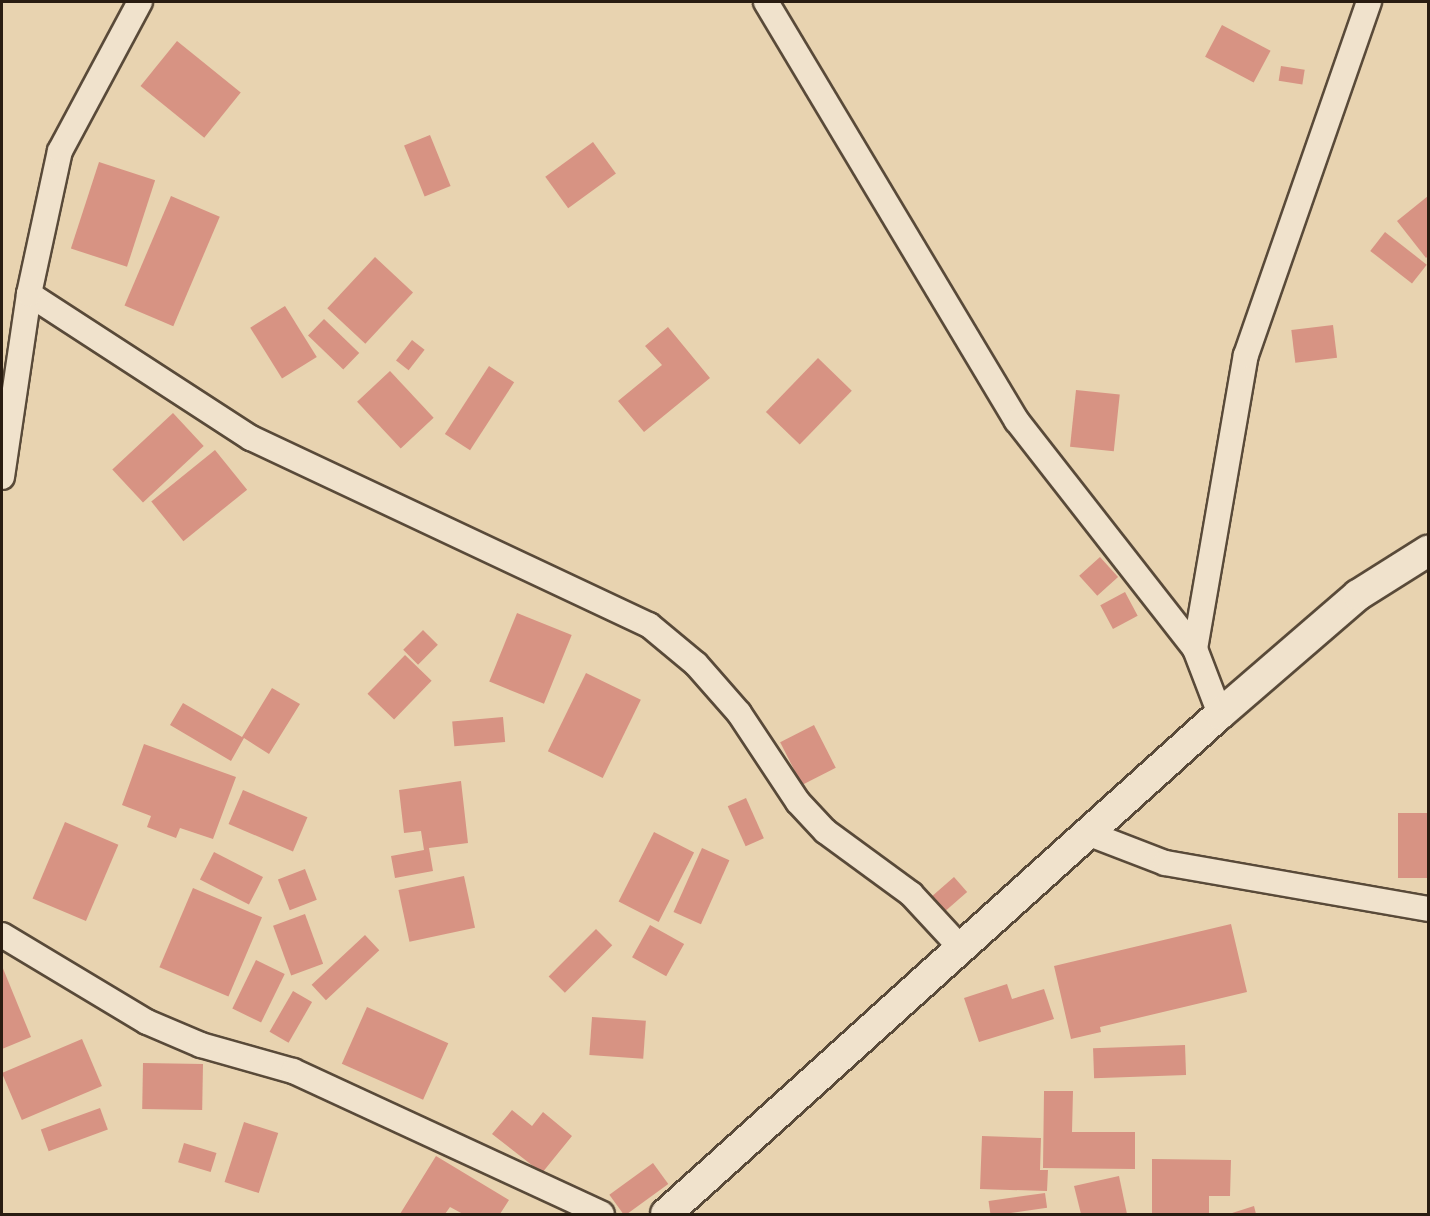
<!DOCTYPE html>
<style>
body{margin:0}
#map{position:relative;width:1430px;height:1216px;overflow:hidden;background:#e8d3b0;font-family:"IM FELL DW Pica",serif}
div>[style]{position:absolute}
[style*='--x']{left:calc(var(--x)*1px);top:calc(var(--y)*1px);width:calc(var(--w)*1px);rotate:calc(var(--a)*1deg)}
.building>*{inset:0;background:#d79383;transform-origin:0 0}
.roads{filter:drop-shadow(2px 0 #594a39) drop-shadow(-2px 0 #594a39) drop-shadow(0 2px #594a39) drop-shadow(0 -2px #594a39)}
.minor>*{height:24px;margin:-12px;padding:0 12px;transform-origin:12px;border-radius:12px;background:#f0e2cc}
.tertiary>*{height:30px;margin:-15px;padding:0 15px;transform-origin:15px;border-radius:15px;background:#f0e2cc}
span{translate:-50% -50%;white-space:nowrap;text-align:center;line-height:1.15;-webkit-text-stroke:4.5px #f0e2cc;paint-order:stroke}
.frame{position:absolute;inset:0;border:3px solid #291c11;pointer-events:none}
</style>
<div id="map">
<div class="building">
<i style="left:1222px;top:25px;width:55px;height:36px;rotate:28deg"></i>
<i style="left:177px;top:41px;width:82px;height:58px;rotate:39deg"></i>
<i style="left:1281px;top:66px;width:24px;height:15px;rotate:9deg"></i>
<i style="left:430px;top:135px;width:55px;height:28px;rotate:68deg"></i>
<i style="left:593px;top:142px;width:39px;height:59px;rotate:54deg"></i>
<i style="left:99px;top:162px;width:59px;height:91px;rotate:18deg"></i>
<i style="left:171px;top:196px;width:53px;height:119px;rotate:23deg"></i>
<i style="clip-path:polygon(1428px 196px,1428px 256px,1426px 258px,1397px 221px)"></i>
<i style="left:1385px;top:232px;width:53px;height:24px;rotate:38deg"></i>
<i style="left:375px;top:257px;width:52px;height:70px;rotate:43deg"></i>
<i style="left:285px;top:306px;width:60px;height:41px;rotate:58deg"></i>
<i style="left:324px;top:319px;width:49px;height:23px;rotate:44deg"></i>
<i style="left:1333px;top:325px;width:33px;height:42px;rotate:83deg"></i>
<i style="clip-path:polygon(668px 327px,710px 378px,644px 432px,618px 401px,662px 365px,645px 346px)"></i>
<i style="left:412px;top:340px;width:16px;height:26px;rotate:38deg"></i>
<i style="left:818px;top:358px;width:47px;height:75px;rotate:44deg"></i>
<i style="left:489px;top:366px;width:30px;height:81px;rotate:33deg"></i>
<i style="left:390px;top:371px;width:64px;height:45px;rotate:47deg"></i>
<i style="left:1076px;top:390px;width:44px;height:57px;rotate:6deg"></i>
<i style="left:173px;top:413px;width:45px;height:83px;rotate:47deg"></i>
<i style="left:215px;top:450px;width:51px;height:82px;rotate:51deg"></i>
<i style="left:1100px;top:557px;width:27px;height:28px;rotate:48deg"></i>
<i style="left:1125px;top:592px;width:27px;height:28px;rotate:62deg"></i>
<i style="left:517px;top:613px;width:59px;height:74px;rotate:22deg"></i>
<i style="left:423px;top:630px;width:21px;height:28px;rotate:45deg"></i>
<i style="left:405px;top:655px;width:37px;height:54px;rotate:44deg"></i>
<i style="left:586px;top:673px;width:61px;height:87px;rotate:26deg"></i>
<i style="clip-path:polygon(272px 688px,300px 704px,269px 754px,244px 738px,231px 761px,170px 725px,183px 703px,242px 737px)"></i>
<i style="left:503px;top:717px;width:25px;height:51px;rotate:85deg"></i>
<i style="left:814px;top:725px;width:48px;height:38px;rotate:63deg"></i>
<i style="clip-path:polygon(144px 744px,236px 777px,213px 839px,180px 828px,176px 838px,147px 827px,151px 816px,122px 805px)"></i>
<i style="clip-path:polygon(461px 781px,468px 843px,429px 848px,433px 871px,395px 878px,391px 856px,424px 850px,421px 831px,404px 833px,399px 790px)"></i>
<i style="left:243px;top:790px;width:70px;height:37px;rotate:23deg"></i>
<i style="left:746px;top:798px;width:44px;height:20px;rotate:66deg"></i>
<i style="left:1428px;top:813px;width:65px;height:30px;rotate:90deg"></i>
<i style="left:65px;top:822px;width:58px;height:83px;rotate:23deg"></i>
<i style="left:654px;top:832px;width:45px;height:78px;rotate:27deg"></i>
<i style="left:702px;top:848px;width:30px;height:70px;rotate:24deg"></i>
<i style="left:214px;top:852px;width:55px;height:31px;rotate:27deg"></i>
<i style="left:305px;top:869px;width:33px;height:29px;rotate:69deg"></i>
<i style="left:464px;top:876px;width:53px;height:67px;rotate:78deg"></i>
<i style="left:954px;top:877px;width:20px;height:33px;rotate:49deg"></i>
<i style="left:193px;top:888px;width:75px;height:86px;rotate:23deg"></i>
<i style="left:305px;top:914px;width:53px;height:34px;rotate:70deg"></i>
<i style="clip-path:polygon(1231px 924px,1247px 992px,1100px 1027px,1101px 1032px,1071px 1039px,1054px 966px)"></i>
<i style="left:650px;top:925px;width:39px;height:37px;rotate:29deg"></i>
<i style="left:596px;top:929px;width:23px;height:67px;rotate:45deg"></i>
<i style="left:365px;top:935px;width:21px;height:73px;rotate:47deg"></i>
<i style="left:256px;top:960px;width:32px;height:54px;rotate:26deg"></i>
<i style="clip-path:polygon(2px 966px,31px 1037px,2px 1049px)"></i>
<i style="clip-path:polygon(1007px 984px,1012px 999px,1044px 989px,1054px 1019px,979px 1042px,964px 998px)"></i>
<i style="left:293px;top:991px;width:22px;height:47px;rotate:30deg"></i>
<i style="left:367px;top:1007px;width:89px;height:62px;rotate:24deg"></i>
<i style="left:592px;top:1017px;width:54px;height:38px;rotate:4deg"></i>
<i style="left:82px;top:1039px;width:51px;height:87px;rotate:67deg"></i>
<i style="left:1185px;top:1045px;width:30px;height:92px;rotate:88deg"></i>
<i style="left:143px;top:1063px;width:60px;height:46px;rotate:1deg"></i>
<i style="clip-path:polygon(1044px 1091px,1073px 1091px,1072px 1132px,1135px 1132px,1135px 1169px,1043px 1168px)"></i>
<i style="left:100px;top:1108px;width:23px;height:63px;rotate:70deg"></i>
<i style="clip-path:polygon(512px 1110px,532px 1126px,543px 1112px,572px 1136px,542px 1173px,492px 1134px)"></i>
<i style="left:244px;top:1122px;width:36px;height:63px;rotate:18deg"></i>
<i style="clip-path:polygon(982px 1136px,1041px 1138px,1040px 1170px,1048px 1170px,1047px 1191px,980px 1189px)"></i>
<i style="left:184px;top:1143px;width:34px;height:20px;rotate:17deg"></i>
<i style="clip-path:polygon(436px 1156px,509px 1200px,500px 1214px,463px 1214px,450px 1207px,445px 1214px,400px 1214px)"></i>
<i style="clip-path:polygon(1152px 1159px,1231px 1160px,1230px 1196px,1209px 1196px,1209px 1214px,1152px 1214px)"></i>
<i style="left:653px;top:1163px;width:26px;height:54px;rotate:54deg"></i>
<i style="clip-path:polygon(1119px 1176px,1127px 1214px,1081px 1214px,1074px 1186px)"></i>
<i style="left:1045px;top:1193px;width:15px;height:57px;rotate:82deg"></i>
<i style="clip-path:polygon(1254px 1206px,1256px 1214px,1229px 1214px)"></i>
</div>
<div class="roads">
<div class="minor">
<i style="--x:766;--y:2;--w:488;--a:59.1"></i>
<i style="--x:1017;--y:421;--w:289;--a:52"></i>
<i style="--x:29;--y:294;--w:265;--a:33"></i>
<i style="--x:251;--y:438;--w:440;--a:25.2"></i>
<i style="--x:649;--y:625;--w:61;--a:39.7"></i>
<i style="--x:696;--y:664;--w:65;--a:48.7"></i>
<i style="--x:739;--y:713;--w:107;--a:56.5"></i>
<i style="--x:798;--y:802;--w:40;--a:47"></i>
<i style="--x:825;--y:831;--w:107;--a:36.2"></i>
<i style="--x:911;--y:894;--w:74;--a:47.2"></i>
<i style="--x:2;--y:477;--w:185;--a:-81.6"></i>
<i style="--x:29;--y:294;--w:146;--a:-77.8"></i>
<i style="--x:60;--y:151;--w:169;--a:-61.8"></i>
<i style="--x:1220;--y:714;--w:70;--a:-111"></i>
<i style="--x:1195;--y:649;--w:298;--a:-80.2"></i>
<i style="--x:1246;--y:355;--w:374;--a:-70.8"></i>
<i style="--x:1090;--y:834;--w:80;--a:21.1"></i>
<i style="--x:1165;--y:863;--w:267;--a:9.9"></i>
<i style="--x:2;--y:935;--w:169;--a:31"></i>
<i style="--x:147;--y:1022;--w:59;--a:23.1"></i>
<i style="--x:201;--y:1045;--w:96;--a:15.8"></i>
<i style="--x:293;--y:1071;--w:340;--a:24.8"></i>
</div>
<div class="tertiary">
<i style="--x:666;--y:1214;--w:746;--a:-42.07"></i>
<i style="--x:1220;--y:714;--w:182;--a:-40.8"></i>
<i style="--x:1358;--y:595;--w:83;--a:-32.2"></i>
</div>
</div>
<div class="frame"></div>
</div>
